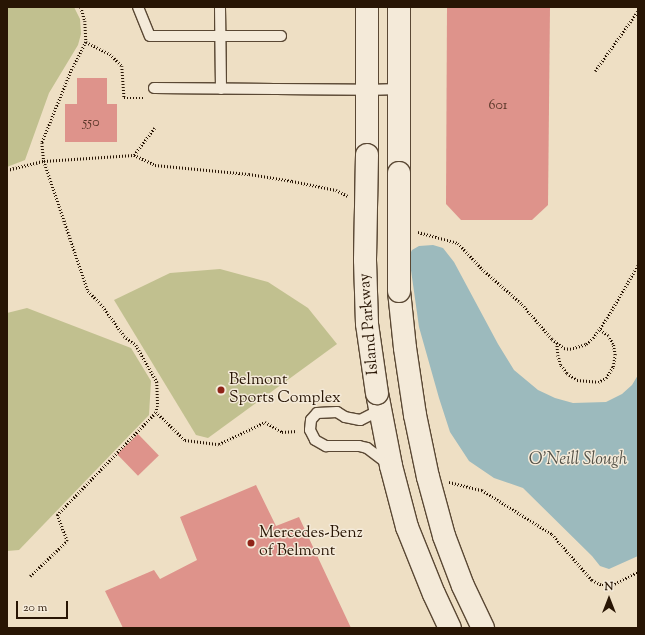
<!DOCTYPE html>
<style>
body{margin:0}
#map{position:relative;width:645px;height:635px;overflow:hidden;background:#eedfc4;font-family:"Sorts Mill Goudy",serif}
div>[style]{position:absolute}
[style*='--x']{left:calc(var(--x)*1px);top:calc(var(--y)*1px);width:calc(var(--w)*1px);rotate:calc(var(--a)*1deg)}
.green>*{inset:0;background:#c1c08f}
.water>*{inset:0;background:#9cbabd}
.building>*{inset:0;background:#de938b;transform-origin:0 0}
.path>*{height:2.5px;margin-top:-1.25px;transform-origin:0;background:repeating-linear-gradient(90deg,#281504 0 1px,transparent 0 3px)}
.roads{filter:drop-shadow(1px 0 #5a4834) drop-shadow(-1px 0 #5a4834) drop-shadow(0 1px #5a4834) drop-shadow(0 -1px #5a4834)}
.service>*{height:10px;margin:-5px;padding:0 5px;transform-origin:5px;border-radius:5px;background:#f4ead9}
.tertiary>*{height:22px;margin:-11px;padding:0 11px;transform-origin:11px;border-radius:11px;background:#f4ead9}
.bridges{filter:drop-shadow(1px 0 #5a4834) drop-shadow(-1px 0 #5a4834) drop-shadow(0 1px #5a4834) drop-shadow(0 -1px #5a4834)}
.tertiary-bridge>*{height:22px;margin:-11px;padding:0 11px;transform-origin:11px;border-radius:11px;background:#f4ead9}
.dots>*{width:11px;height:11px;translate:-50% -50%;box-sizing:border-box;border:2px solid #f4ead9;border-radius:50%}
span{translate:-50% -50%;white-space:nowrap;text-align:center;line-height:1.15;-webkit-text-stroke:3px #f4ead9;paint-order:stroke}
.number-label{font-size:14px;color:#563426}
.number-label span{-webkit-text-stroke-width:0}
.street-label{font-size:16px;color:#281504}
.poi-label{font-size:16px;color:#281504}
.left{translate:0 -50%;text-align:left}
.water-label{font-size:17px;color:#514f45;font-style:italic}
.frame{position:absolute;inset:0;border:8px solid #281504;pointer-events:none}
.north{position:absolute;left:589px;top:579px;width:40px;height:40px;-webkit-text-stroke:3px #f4ead9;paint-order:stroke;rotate:0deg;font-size:11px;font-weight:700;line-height:16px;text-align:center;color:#281504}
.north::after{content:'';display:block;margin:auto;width:14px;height:18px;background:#281504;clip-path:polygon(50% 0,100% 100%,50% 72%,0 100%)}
.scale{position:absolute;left:16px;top:601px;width:52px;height:18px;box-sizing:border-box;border:2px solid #281504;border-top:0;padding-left:5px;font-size:12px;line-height:14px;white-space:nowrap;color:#281504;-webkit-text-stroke:3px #f4ead9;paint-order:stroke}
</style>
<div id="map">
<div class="green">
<i style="clip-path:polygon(7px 7px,74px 7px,80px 19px,81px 34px,78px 45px,49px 93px,25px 160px,7px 167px)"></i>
<i style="clip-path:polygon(220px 269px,268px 282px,308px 308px,337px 344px,208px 438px,196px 435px,114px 300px,170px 273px)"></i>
<i style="clip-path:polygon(27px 308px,131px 348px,151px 381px,149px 415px,19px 550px,7px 551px,7px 313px)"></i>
</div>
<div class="water">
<i style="clip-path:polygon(433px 245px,443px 248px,454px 262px,498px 344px,514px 370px,538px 390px,555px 398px,573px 403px,606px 402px,622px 394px,632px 385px,638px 375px,638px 556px,609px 569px,600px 566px,592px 556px,523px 488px,494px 478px,469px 461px,450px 432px,439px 398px,419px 327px,409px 256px,412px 250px,419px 246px)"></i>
</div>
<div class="building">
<i style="clip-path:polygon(447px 7px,550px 7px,548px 205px,532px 220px,461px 220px,446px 204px)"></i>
<i style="clip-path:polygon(77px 78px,107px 78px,107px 104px,117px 104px,117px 142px,65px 142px,65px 104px,77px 104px)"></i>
<i style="left:138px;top:434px;width:30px;height:29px;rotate:46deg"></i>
<i style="clip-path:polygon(256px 485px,276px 526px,299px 517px,351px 628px,123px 628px,105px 591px,154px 570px,160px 579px,197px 560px,180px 517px)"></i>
</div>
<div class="path">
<i style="--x:81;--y:7;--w:15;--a:74"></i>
<i style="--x:85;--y:21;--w:21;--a:87"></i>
<i style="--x:86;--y:42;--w:30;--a:117"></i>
<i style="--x:72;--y:69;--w:80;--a:112.1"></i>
<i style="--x:42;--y:143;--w:18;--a:84"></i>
<i style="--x:44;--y:161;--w:137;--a:71.3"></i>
<i style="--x:88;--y:291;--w:18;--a:45"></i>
<i style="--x:101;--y:304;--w:39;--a:54"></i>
<i style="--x:124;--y:336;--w:15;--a:37"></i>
<i style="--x:136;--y:345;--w:43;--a:60.4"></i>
<i style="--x:157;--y:382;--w:24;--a:88"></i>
<i style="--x:158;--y:406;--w:6;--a:108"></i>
<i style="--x:156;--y:412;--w:40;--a:44"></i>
<i style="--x:185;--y:440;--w:34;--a:7"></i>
<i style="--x:219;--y:444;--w:51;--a:-25.6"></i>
<i style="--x:265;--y:422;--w:20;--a:30"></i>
<i style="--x:282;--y:432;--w:15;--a:-4"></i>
<i style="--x:86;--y:42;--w:27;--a:27"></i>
<i style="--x:110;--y:54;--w:17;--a:45"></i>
<i style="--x:122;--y:66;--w:32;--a:86"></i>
<i style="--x:124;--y:98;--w:21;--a:0"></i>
<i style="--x:595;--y:71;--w:74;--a:-54.4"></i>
<i style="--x:134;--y:155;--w:34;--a:-53"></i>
<i style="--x:7;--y:170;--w:38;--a:-14"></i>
<i style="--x:44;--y:161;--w:90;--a:-3.8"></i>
<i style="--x:134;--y:155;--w:23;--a:25"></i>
<i style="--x:155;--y:165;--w:94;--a:5.5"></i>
<i style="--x:249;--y:174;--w:44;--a:9.2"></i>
<i style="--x:292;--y:181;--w:45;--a:11.6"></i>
<i style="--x:336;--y:190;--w:13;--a:27"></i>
<i style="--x:418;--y:232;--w:41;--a:15.4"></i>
<i style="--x:458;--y:243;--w:35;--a:47"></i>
<i style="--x:482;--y:269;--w:53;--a:41.2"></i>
<i style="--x:522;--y:304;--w:46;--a:49.4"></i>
<i style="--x:552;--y:339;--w:15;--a:37"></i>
<i style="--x:564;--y:348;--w:6;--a:9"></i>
<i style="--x:570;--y:349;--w:17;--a:-17"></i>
<i style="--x:586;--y:344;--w:9;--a:-41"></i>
<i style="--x:593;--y:338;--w:24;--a:-55"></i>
<i style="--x:607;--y:318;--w:61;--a:-59.7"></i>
<i style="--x:557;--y:343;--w:12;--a:85"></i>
<i style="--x:558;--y:355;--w:10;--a:73"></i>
<i style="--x:561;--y:365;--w:10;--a:53"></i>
<i style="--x:567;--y:373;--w:12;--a:35"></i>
<i style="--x:577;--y:380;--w:21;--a:5"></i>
<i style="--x:598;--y:382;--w:9;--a:-27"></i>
<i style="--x:606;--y:378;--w:13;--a:-58"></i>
<i style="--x:613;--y:367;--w:12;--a:-81"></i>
<i style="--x:615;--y:355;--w:11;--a:-100"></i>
<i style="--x:613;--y:344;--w:9;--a:-122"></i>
<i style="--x:608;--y:336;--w:11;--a:-142"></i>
<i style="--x:449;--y:482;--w:34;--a:14"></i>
<i style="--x:482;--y:490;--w:83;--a:32.2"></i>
<i style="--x:552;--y:534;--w:61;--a:49"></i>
<i style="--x:592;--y:580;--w:11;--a:27"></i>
<i style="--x:602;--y:585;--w:10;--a:0"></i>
<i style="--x:612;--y:585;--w:29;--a:-27"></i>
<i style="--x:30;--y:576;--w:51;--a:-43.4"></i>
<i style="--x:67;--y:541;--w:28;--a:-111"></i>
<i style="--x:57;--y:515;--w:143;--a:-46.1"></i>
</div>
<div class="roads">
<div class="service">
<i style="--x:138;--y:7;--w:31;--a:68"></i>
<i style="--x:150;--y:36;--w:131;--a:0"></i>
<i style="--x:220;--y:7;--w:82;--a:89.3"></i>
<i style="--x:154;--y:88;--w:213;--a:0.5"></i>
<i style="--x:367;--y:90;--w:32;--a:-2"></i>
<i style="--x:380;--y:410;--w:22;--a:153"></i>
<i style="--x:360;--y:420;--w:15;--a:-169"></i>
<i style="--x:345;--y:417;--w:9;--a:-148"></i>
<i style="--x:337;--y:412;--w:20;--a:177"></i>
<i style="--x:317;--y:413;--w:9;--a:131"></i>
<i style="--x:311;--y:420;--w:10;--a:96"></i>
<i style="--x:310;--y:430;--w:11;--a:63"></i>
<i style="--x:315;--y:440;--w:13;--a:29"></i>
<i style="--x:326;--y:446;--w:33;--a:0"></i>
<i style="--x:359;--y:446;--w:8;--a:14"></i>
<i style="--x:367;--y:448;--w:26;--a:37"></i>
</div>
<div class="tertiary">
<i style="--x:367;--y:7;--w:148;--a:90"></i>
<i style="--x:399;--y:7;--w:166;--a:90"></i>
<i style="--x:399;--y:291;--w:57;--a:84"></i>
<i style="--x:405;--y:348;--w:68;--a:81.5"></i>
<i style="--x:415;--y:415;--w:63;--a:78.2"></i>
<i style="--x:428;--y:477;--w:61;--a:74.8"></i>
<i style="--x:444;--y:536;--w:53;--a:69.2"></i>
<i style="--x:463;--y:586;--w:47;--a:64.5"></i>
<i style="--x:377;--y:393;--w:74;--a:79.1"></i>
<i style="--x:391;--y:466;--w:63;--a:75.3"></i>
<i style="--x:407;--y:527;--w:72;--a:68.1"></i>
<i style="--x:434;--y:594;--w:38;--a:65"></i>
</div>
</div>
<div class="bridges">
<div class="tertiary-bridge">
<i style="--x:367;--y:155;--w:105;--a:91.1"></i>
<i style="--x:365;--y:260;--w:64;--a:88.2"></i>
<i style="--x:367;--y:324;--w:70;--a:81.8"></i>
<i style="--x:399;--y:173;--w:118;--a:90"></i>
</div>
</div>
<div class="dots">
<i style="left:221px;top:390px;background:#8f2418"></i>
<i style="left:251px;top:543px;background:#8f2418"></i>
</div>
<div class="number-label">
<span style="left:498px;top:106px">601</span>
<span style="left:91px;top:123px">550</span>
</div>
<div class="street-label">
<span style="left:370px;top:324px;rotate:-95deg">Island Parkway</span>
</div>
<div class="poi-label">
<span class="left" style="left:229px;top:390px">Belmont<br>Sports Complex</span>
<span class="left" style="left:259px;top:543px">Mercedes-Benz<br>of Belmont</span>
</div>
<div class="water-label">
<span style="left:578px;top:461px">O'Neill Slough</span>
</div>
<div class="frame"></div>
<div class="north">N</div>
<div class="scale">20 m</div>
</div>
